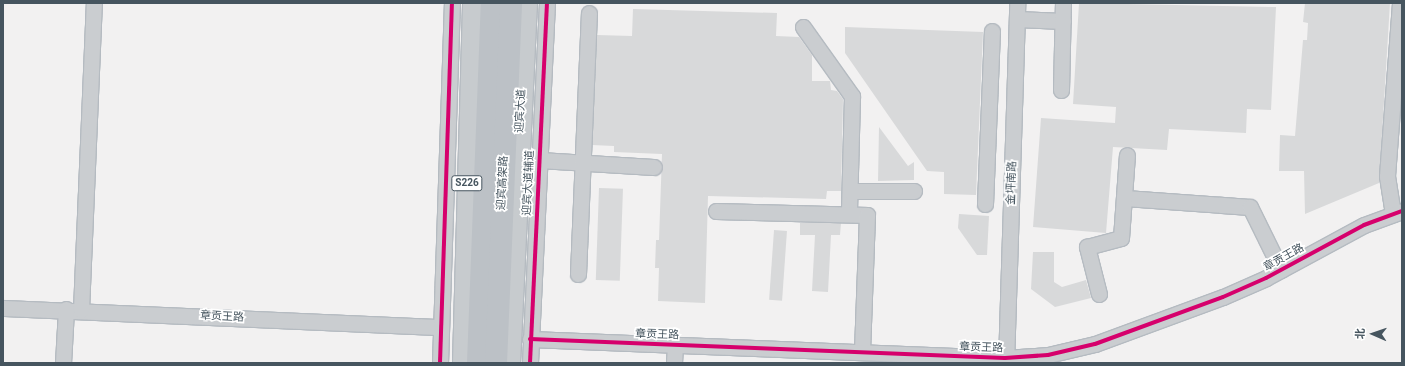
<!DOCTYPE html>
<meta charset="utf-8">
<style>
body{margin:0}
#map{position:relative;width:1405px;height:366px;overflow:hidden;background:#f2f1f1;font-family:Roboto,"Noto Sans SC",sans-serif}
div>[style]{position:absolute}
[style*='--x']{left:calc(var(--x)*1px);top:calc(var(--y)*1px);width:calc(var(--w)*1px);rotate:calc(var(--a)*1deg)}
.building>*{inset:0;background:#d8d9da;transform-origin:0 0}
.roads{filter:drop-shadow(1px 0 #b5bbc1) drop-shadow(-1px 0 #b5bbc1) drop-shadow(0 1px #b5bbc1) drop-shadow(0 -1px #b5bbc1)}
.minor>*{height:15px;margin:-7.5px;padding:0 7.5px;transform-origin:7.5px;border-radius:7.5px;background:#cacdd0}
.major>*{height:19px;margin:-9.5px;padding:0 9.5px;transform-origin:9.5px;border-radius:9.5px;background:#c7cbce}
.highway>*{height:22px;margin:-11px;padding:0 11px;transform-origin:11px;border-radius:11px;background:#bcc1c6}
.cycleway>*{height:4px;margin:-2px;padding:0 2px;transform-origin:2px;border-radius:2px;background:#d6006c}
span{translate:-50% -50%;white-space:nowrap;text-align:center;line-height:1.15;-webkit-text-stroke:3.5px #fff;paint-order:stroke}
.shield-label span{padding:1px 3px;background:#fff;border:1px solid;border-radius:3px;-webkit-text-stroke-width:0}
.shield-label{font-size:10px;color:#46555f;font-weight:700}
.street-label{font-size:11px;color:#46555f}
.frame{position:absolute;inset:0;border:4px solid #46555f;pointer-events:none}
.north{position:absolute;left:1353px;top:314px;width:40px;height:40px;-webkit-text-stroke:3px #fff;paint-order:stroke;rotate:272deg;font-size:11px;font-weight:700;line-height:16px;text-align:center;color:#46555f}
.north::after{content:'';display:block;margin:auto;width:14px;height:18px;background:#46555f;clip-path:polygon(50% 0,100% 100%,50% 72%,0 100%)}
</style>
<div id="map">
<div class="building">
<i style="clip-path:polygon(1079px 3px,1276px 7px,1271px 110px,1247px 109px,1246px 133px,1169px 129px,1167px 150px,1113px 147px,1106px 233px,1033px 227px,1041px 118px,1115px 123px,1116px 107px,1073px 104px)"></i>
<i style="clip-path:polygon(1305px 3px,1390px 3px,1379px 183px,1305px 214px,1304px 171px,1279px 171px,1280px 135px,1295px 136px,1303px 40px,1307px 40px,1308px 23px,1303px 22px)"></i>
<i style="clip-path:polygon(633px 9px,777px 13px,776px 36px,799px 37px,812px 55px,812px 81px,830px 81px,831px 90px,837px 91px,843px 99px,841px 191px,827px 191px,826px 199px,708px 196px,705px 303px,658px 301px,659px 268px,655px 268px,656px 240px,659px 240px,662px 154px,614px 152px,614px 146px,592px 145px,597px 35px,632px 36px)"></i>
<i style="clip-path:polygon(845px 27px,983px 32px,976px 195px,944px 194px,944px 172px,927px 171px,845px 53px)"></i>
<i style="clip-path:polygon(879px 127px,908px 166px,914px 162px,914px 180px,878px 181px)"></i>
<i style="left:599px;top:188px;width:24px;height:92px;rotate:2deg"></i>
<i style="clip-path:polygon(959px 214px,989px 216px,987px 255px,977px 255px,958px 228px)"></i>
<i style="clip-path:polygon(800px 223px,841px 223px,840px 235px,831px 235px,828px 292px,812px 291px,815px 235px,800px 235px)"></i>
<i style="left:774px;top:230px;width:13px;height:70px;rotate:4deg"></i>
<i style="clip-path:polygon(1033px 252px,1054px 252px,1054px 282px,1062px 287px,1086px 280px,1091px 298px,1055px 307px,1031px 289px)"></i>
</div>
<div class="roads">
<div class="minor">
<i style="--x:1017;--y:19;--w:46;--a:2.5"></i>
<i style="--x:803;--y:27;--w:85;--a:54.6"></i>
<i style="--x:852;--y:96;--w:118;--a:91.5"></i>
<i style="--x:1061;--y:90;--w:87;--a:-88.7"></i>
<i style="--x:539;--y:160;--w:115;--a:3.5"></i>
<i style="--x:850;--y:191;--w:64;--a:0"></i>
<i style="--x:1125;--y:198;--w:125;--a:4.1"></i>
<i style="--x:1250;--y:207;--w:70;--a:63.8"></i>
<i style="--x:985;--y:204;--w:173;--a:-87.7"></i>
<i style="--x:716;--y:211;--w:151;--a:1.5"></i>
<i style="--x:867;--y:215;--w:137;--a:92.1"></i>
<i style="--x:1393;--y:214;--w:38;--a:-99"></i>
<i style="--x:1387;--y:176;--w:173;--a:-85.7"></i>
<i style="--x:578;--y:274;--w:261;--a:-87.6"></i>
<i style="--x:1099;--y:294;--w:49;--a:-104.3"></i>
<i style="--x:1087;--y:247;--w:35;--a:-15"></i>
<i style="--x:1121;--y:238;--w:83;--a:-85.9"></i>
<i style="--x:3;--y:308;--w:438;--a:2.5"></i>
<i style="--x:81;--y:310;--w:307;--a:-87.6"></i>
<i style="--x:530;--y:339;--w:475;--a:2.3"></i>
<i style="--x:1005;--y:358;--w:43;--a:-4"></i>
<i style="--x:1048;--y:355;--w:48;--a:-13.2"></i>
<i style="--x:1095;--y:344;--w:136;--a:-20.2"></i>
<i style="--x:1223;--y:297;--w:47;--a:-23.8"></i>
<i style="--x:1266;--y:278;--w:111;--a:-28.4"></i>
<i style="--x:1364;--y:225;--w:40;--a:-20.2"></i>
<i style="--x:63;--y:363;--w:54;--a:-86.8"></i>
<i style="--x:440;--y:363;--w:360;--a:-88.1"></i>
<i style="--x:530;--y:363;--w:360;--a:-87.3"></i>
<i style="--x:674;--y:363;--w:19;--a:-87"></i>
<i style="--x:1006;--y:363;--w:360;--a:-88.2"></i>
</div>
<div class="major">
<i style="--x:462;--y:363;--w:360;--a:-88.4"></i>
<i style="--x:510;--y:363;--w:360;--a:-87.3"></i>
</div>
<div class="highway">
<i style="--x:478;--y:363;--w:360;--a:-87.8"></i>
<i style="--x:496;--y:363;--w:360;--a:-87.6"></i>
</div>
</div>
<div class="cycleway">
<i style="--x:530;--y:339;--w:475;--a:2.3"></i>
<i style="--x:1005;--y:358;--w:43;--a:-4"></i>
<i style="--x:1048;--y:355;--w:48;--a:-13.2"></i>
<i style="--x:1095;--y:344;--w:136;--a:-20.2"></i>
<i style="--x:1223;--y:297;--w:47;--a:-23.8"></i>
<i style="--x:1266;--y:278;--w:111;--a:-28.4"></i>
<i style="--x:1364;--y:225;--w:40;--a:-20.2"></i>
<i style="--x:440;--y:363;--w:360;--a:-88.1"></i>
<i style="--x:530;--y:363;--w:360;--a:-87.3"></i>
</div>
<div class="shield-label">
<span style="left:467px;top:183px">S226</span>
</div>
<div class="street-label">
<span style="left:521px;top:111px;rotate:-87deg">迎宾大道</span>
<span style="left:503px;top:183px;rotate:-87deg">迎宾高架路</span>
<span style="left:529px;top:183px;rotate:-87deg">迎宾大道辅道</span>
<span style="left:1012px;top:183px;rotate:-88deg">金坪南路</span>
<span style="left:1284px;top:258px;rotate:-29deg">章贡王路</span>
<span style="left:222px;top:317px;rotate:3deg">章贡王路</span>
<span style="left:657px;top:335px;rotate:2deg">章贡王路</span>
<span style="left:981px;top:348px;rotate:2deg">章贡王路</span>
</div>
<div class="frame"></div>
<div class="north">北</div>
</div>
